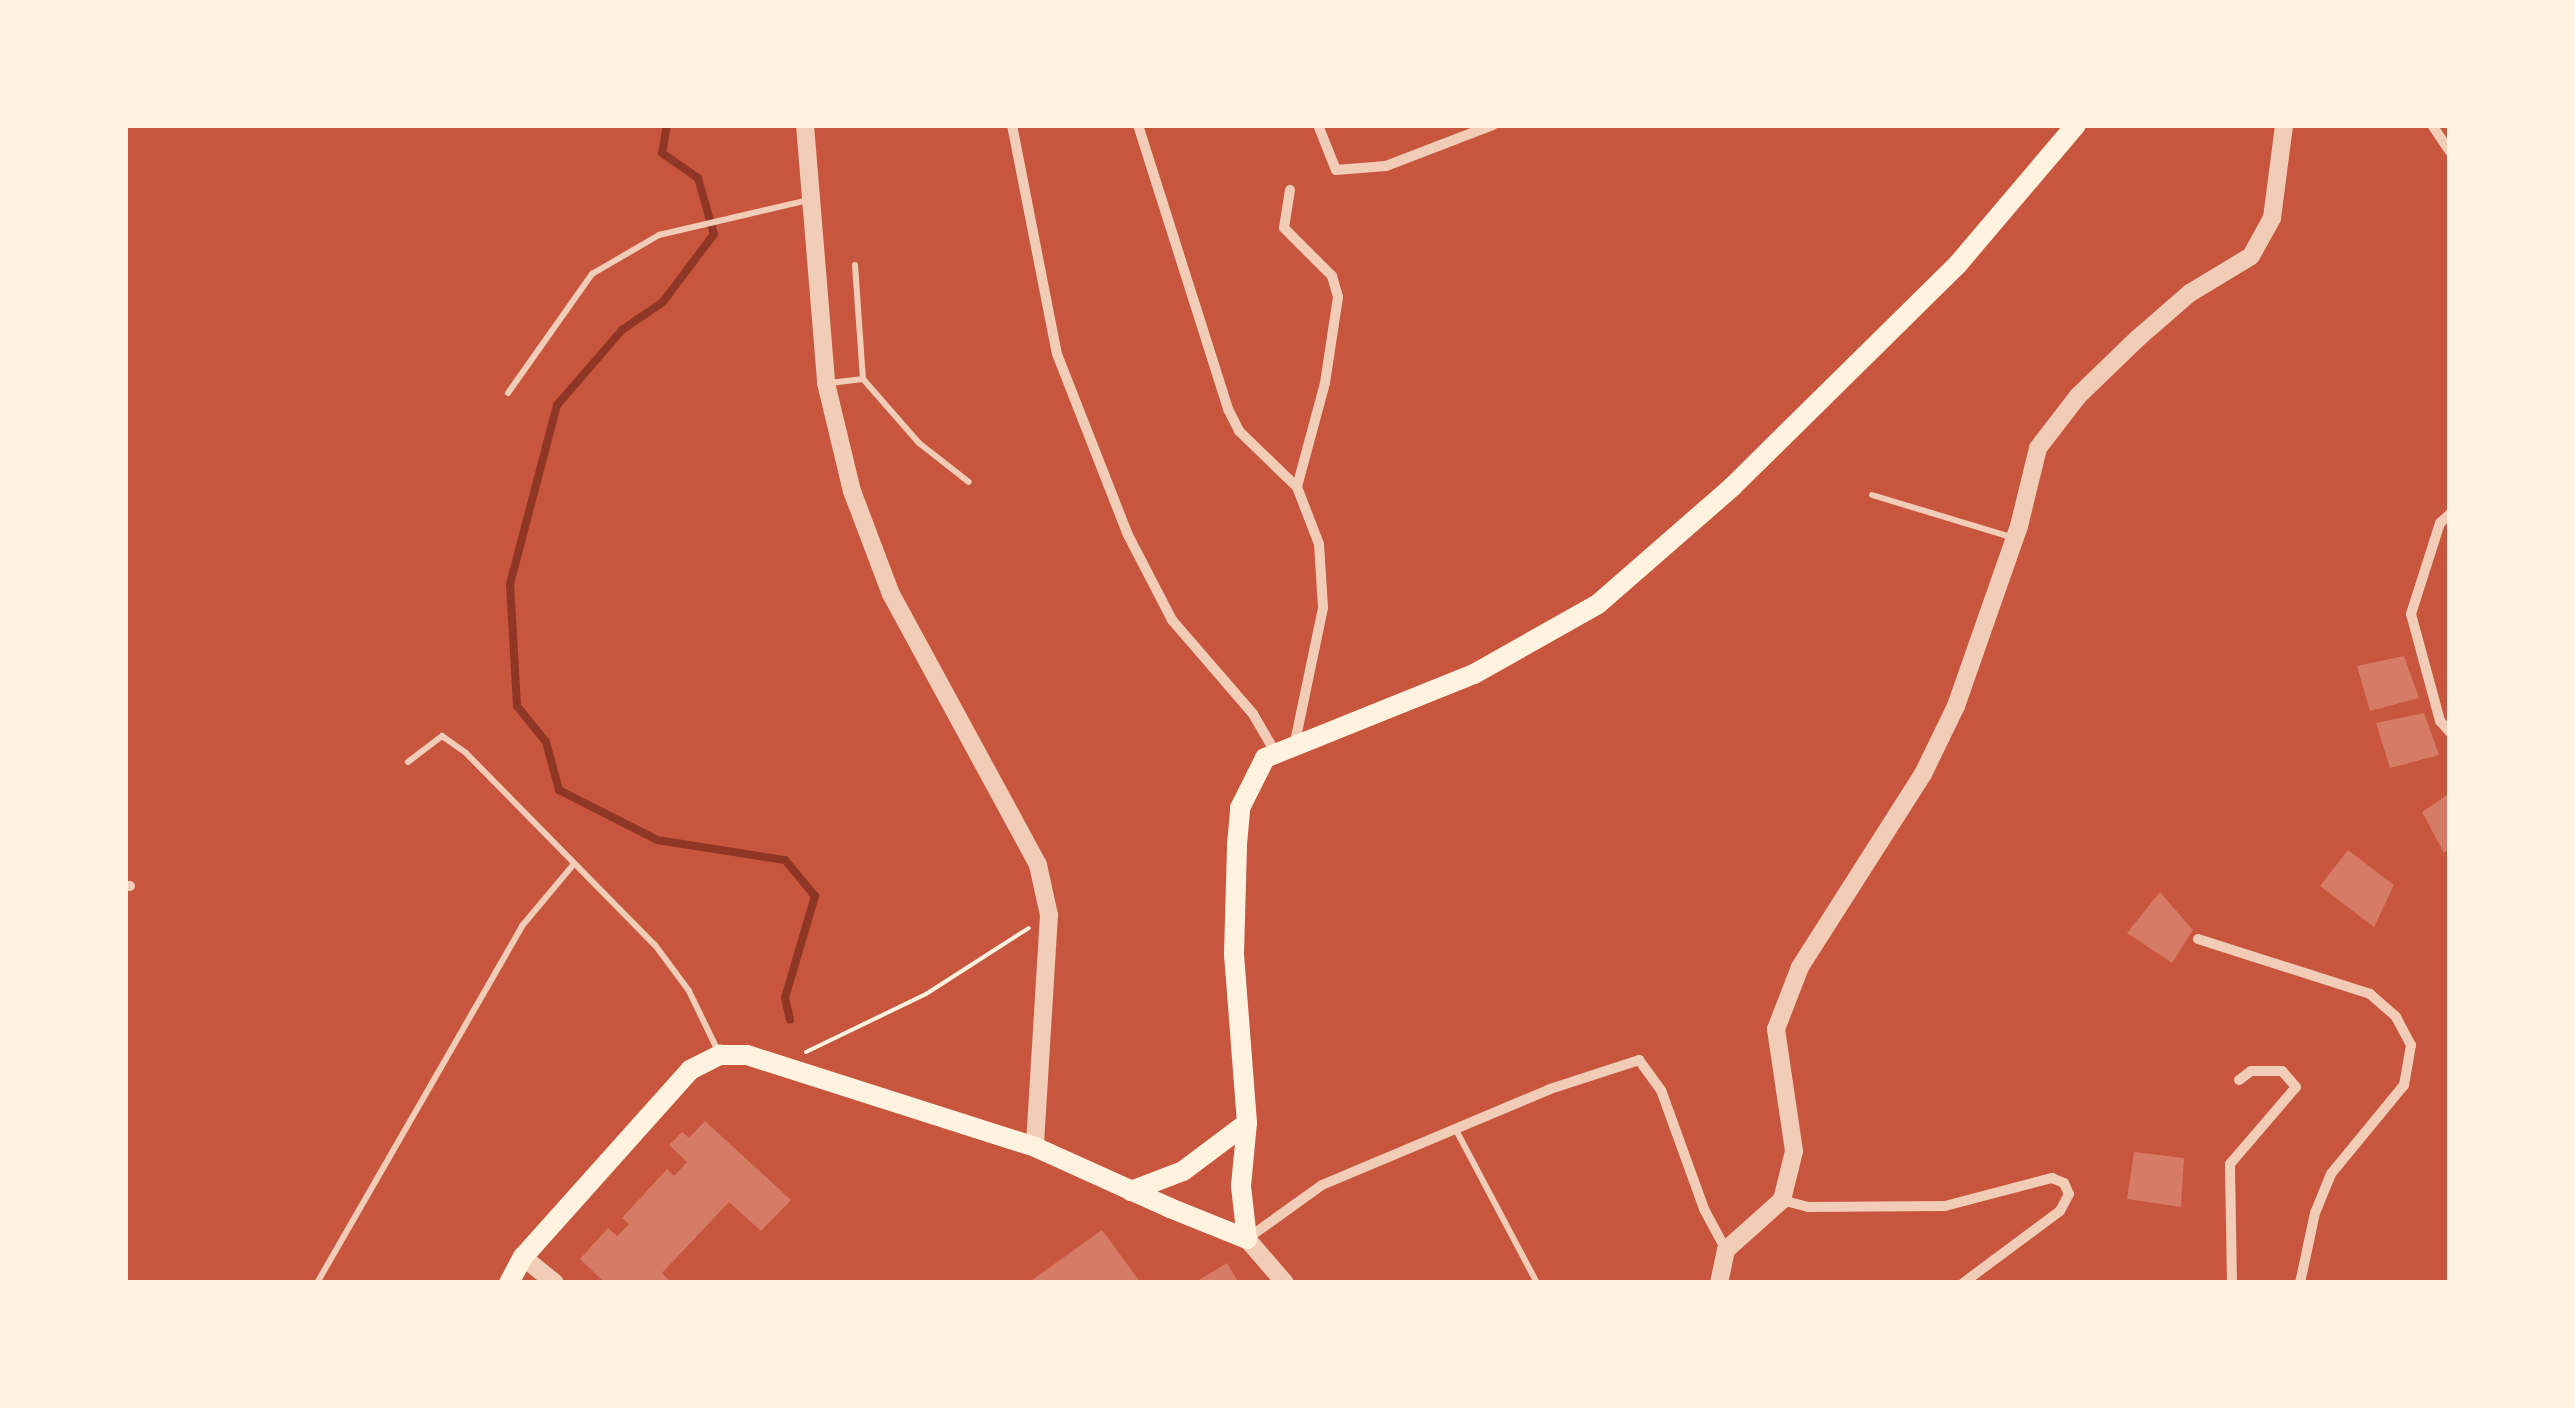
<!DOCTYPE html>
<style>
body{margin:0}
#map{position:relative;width:2575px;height:1408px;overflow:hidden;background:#c8553d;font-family:Montserrat,sans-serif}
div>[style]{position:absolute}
.stream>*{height:8px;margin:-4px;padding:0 4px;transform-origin:4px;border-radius:4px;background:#8f3625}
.building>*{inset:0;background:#d67c66}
.path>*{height:4px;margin:-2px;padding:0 2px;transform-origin:2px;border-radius:2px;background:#fff3e0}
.service>*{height:6px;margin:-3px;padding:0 3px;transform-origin:3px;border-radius:3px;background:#f1ccb7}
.minor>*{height:10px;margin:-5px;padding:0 5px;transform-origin:5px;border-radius:5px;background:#f1ccb7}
.tertiary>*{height:18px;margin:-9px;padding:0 9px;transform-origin:9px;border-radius:9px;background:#f1ccb7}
.secondary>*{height:20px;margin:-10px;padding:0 10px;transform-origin:10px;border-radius:10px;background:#fff3e0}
span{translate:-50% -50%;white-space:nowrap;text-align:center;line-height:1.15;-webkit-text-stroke:9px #fff3e0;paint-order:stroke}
.frame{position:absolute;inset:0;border:128px solid #fff3e0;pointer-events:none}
</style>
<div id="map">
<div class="stream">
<i style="left:667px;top:125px;width:28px;rotate:100deg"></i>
<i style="left:662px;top:153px;width:44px;rotate:34.8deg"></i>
<i style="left:698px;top:178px;width:58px;rotate:74.1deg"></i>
<i style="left:714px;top:234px;width:85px;rotate:126.9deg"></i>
<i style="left:663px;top:302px;width:50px;rotate:145.7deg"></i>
<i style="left:622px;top:330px;width:99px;rotate:130.9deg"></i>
<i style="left:557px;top:405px;width:185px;rotate:104.7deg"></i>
<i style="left:510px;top:584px;width:122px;rotate:86.7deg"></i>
<i style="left:517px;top:706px;width:46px;rotate:51.1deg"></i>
<i style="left:546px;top:742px;width:50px;rotate:74.8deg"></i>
<i style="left:559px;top:790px;width:110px;rotate:27deg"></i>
<i style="left:657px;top:840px;width:130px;rotate:8.9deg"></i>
<i style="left:785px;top:860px;width:47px;rotate:50.2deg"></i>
<i style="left:815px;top:896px;width:106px;rotate:106.4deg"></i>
<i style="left:785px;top:998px;width:22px;rotate:77deg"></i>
</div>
<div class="building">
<i style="clip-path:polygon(2404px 656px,2419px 698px,2370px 711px,2357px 666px)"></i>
<i style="clip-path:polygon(2424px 713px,2439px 755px,2390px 768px,2376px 723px)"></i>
<i style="clip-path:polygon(2450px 793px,2450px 848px,2444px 853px,2422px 812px)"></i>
<i style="clip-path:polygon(2348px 850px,2394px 885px,2374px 927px,2320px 886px)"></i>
<i style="clip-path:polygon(2160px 892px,2193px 930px,2172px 963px,2127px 933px)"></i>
<i style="clip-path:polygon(705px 1121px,791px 1200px,761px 1231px,729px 1202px,662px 1273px,672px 1283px,605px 1283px,580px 1259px,608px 1228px,617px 1236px,629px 1224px,622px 1218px,667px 1169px,674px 1176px,687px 1162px,669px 1145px,682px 1132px,689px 1138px)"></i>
<i style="clip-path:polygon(2134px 1152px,2184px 1158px,2181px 1207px,2127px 1199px)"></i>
<i style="clip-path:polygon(1102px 1230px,1141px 1283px,1034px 1283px,1032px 1280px)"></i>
<i style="clip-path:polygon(1227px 1263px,1239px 1283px,1194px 1283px)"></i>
</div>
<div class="path">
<i style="left:806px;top:1052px;width:133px;rotate:-25.8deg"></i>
<i style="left:926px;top:994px;width:122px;rotate:-32.7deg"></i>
</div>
<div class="service">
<i style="left:855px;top:265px;width:114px;rotate:86deg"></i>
<i style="left:863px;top:379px;width:85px;rotate:48.8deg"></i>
<i style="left:919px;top:443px;width:63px;rotate:38deg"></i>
<i style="left:830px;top:383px;width:33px;rotate:-7deg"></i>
<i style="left:508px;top:393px;width:146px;rotate:-54.8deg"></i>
<i style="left:592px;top:274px;width:78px;rotate:-30.2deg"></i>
<i style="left:659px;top:235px;width:153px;rotate:-13.2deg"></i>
<i style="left:1872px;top:495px;width:148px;rotate:16.8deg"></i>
<i style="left:408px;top:762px;width:43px;rotate:-37.4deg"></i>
<i style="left:442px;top:736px;width:29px;rotate:35deg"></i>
<i style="left:466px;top:753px;width:269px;rotate:45.5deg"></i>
<i style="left:655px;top:945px;width:57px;rotate:53.5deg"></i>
<i style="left:689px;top:991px;width:69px;rotate:64.2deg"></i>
<i style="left:1456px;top:1130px;width:173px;rotate:62.1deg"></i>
<i style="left:317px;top:1283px;width:412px;rotate:-60.1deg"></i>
<i style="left:522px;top:926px;width:80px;rotate:-50.1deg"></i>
</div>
<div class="minor">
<i style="left:1012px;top:125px;width:233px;rotate:78.9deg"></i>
<i style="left:1057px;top:354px;width:194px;rotate:68.6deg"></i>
<i style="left:1128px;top:535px;width:96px;rotate:62.6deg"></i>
<i style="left:1172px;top:620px;width:124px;rotate:49.2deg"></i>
<i style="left:1253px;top:714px;width:44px;rotate:59.9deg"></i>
<i style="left:1138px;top:125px;width:298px;rotate:72.4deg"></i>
<i style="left:1228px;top:409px;width:25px;rotate:63deg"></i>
<i style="left:1239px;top:431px;width:81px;rotate:44deg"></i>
<i style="left:1297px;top:487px;width:61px;rotate:68.9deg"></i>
<i style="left:1319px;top:544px;width:64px;rotate:86.4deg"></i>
<i style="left:1323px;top:608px;width:137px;rotate:101.8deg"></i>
<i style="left:1318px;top:125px;width:48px;rotate:68.2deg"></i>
<i style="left:1336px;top:170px;width:50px;rotate:-4.6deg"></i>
<i style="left:1386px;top:166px;width:115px;rotate:-21deg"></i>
<i style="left:2432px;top:125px;width:32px;rotate:56deg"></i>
<i style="left:1290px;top:190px;width:38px;rotate:99deg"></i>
<i style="left:1284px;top:228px;width:68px;rotate:45deg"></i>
<i style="left:1332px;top:276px;width:22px;rotate:74deg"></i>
<i style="left:1338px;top:297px;width:87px;rotate:98.6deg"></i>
<i style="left:1325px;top:383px;width:108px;rotate:105.1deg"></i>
<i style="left:2450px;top:514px;width:13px;rotate:138deg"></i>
<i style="left:2440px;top:523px;width:96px;rotate:107.7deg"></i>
<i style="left:2411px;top:614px;width:111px;rotate:74.8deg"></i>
<i style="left:2440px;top:721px;width:15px;rotate:48deg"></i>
<i style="left:125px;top:886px;width:5px"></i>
<i style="left:2198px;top:939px;width:181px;rotate:17.7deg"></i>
<i style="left:2370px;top:994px;width:35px;rotate:41deg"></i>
<i style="left:2396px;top:1017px;width:32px;rotate:62deg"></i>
<i style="left:2411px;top:1045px;width:41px;rotate:99.9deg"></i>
<i style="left:2404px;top:1085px;width:115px;rotate:129.4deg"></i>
<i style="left:2331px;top:1174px;width:42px;rotate:112.3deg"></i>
<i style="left:2315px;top:1213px;width:72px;rotate:102.1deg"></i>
<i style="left:1782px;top:1200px;width:27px;rotate:15deg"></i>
<i style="left:1808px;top:1207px;width:137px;rotate:-0.4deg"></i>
<i style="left:1945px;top:1206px;width:111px;rotate:-14.7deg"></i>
<i style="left:2052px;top:1178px;width:13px;rotate:23deg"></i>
<i style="left:2064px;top:1183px;width:12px;rotate:66deg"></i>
<i style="left:2069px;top:1194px;width:19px;rotate:118deg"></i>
<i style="left:2060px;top:1211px;width:121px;rotate:143.4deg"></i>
<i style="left:1248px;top:1238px;width:91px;rotate:-35.6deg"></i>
<i style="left:1322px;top:1185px;width:247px;rotate:-22.8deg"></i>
<i style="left:1550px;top:1089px;width:94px;rotate:-18deg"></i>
<i style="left:1639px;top:1060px;width:37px;rotate:54deg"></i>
<i style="left:1661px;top:1090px;width:127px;rotate:70.1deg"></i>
<i style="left:1704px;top:1209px;width:47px;rotate:61.8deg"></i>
<i style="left:2232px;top:1283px;width:119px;rotate:-91deg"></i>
<i style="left:2230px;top:1164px;width:101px;rotate:-49.4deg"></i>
<i style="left:2296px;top:1087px;width:21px;rotate:-131deg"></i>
<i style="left:2282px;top:1071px;width:31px;rotate:180deg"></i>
<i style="left:2251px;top:1071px;width:15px;rotate:143deg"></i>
</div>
<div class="tertiary">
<i style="left:805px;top:125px;width:259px;rotate:85.3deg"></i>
<i style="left:826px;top:383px;width:111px;rotate:76.5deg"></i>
<i style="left:852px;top:491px;width:110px;rotate:69.3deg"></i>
<i style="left:891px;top:594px;width:308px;rotate:61.5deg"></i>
<i style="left:1038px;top:865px;width:51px;rotate:77.6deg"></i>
<i style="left:1049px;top:915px;width:232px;rotate:93.5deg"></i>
<i style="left:1247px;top:1239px;width:58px;rotate:49.2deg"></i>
<i style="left:523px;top:1257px;width:41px;rotate:39.1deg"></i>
<i style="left:1719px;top:1283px;width:34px;rotate:-78deg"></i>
<i style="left:1726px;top:1250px;width:75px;rotate:-41.8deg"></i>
<i style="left:1782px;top:1200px;width:50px;rotate:-76.2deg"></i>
<i style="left:1794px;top:1151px;width:123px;rotate:-98.4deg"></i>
<i style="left:1776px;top:1029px;width:66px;rotate:-68.8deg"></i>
<i style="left:1800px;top:967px;width:229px;rotate:-57.5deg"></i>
<i style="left:1923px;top:774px;width:76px;rotate:-64.1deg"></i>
<i style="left:1956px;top:706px;width:191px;rotate:-70.7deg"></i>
<i style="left:2019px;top:526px;width:80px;rotate:-76.3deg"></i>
<i style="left:2038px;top:448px;width:66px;rotate:-52.4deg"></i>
<i style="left:2078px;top:396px;width:82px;rotate:-44deg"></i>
<i style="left:2137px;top:339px;width:70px;rotate:-41deg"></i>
<i style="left:2190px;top:293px;width:71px;rotate:-31.2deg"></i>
<i style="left:2251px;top:256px;width:43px;rotate:-61.1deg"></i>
<i style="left:2272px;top:218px;width:94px;rotate:-82.6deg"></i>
</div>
<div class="secondary">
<i style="left:1247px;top:1123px;width:169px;rotate:-94.4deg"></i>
<i style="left:1234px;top:954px;width:109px;rotate:-88.4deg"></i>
<i style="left:1237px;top:845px;width:37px;rotate:-85deg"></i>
<i style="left:1240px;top:808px;width:56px;rotate:-63.4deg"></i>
<i style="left:1265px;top:758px;width:225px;rotate:-21.9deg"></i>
<i style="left:1474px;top:674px;width:142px;rotate:-29.4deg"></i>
<i style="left:1598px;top:604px;width:178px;rotate:-41.1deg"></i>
<i style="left:1732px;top:487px;width:317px;rotate:-44.6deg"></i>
<i style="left:1958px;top:264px;width:182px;rotate:-49.7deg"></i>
<i style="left:509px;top:1283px;width:30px;rotate:-62deg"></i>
<i style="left:523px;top:1257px;width:251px;rotate:-48.2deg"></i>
<i style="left:690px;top:1070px;width:34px;rotate:-27deg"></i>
<i style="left:720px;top:1055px;width:27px"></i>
<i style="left:747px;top:1055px;width:302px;rotate:17.7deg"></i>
<i style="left:1035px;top:1147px;width:148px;rotate:24.3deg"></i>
<i style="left:1170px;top:1208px;width:83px;rotate:21.9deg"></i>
<i style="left:1247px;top:1239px;width:53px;rotate:-96.5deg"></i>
<i style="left:1241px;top:1186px;width:63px;rotate:-84.6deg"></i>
<i style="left:1247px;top:1123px;width:80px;rotate:143.1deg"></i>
<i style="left:1183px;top:1171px;width:56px;rotate:159deg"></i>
</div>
<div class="frame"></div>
</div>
